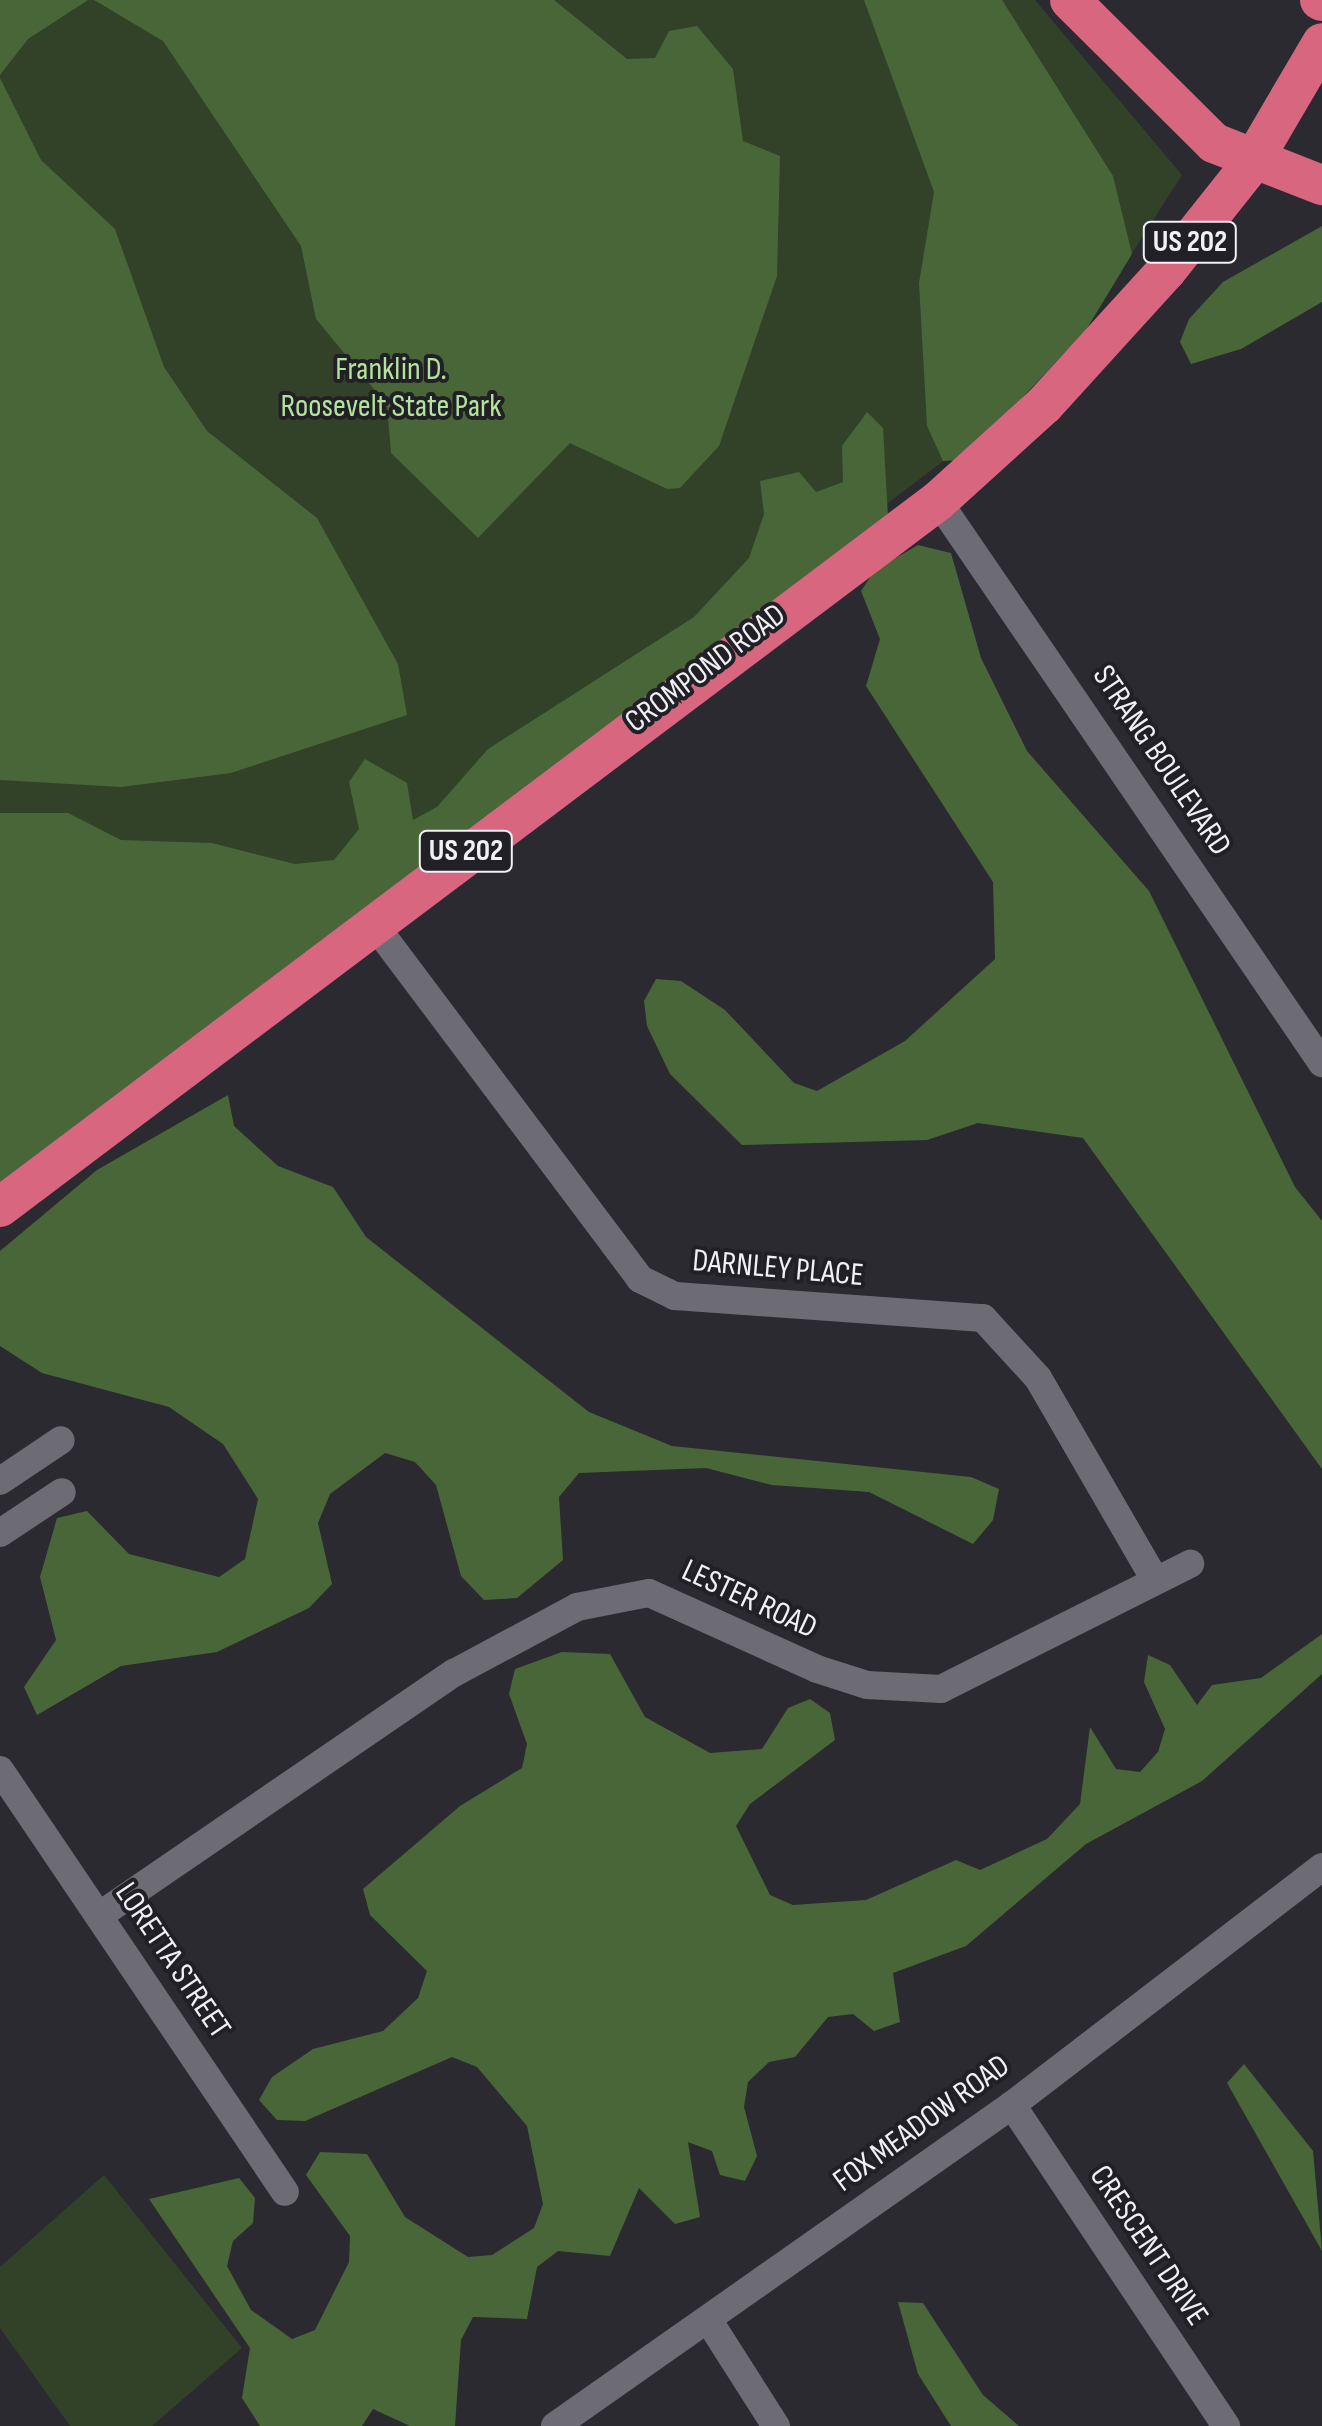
<!DOCTYPE html>
<style>
body{margin:0}
#map{position:relative;width:1322px;height:2426px;overflow:hidden;background:#2b2a31;font-family:"Sofia Sans Condensed",sans-serif}
div>[style]{position:absolute}
.green>*{inset:0;background:#314228}
.forest>*{inset:0;background:#486638}
.minor>*{height:28px;margin:-14px;padding:0 14px;transform-origin:14px;border-radius:14px;background:#6d6b73}
.highway>*{height:40px;margin:-20px;padding:0 20px;transform-origin:20px;border-radius:20px;background:#d7667e}
span{translate:-50% -50%;white-space:nowrap;text-align:center;line-height:1.15;-webkit-text-stroke:8px #222027;paint-order:stroke}
.shield-label span{padding:2px 8px;background:#222027;border:2px solid;border-radius:8px;-webkit-text-stroke-width:0}
.shield-label{font-size:30px;color:#f1f0f4;font-weight:700}
.park-label{font-size:32px;color:#b4e49c}
.street-label{font-size:32px;color:#f1f0f4}
</style>
<div id="map">
<div class="green">
<i style="clip-path:polygon(0 0,1035px 0,1182px 175px,1115px 280px,966px 444px,0 1174px)"></i>
<i style="clip-path:polygon(104px 2175px,242px 2348px,152px 2426px,70px 2426px,0 2328px,0 2267px)"></i>
</div>
<div class="forest">
<i style="clip-path:polygon(0 0,88px 0,28px 39px,0 75px)"></i>
<i style="clip-path:polygon(94px 0,554px 0,627px 59px,655px 58px,669px 31px,697px 26px,733px 69px,743px 141px,780px 156px,777px 276px,719px 446px,680px 488px,667px 489px,570px 443px,478px 538px,391px 453px,387px 405px,316px 319px,301px 246px,163px 41px)"></i>
<i style="clip-path:polygon(864px 0,1002px 0,1113px 176px,1132px 254px,1086px 330px,964px 460px,943px 461px,927px 426px,919px 283px,934px 192px)"></i>
<i style="clip-path:polygon(0 78px,41px 160px,115px 229px,164px 367px,207px 431px,317px 518px,398px 664px,407px 715px,231px 773px,121px 787px,0 780px)"></i>
<i style="clip-path:polygon(1322px 226px,1322px 302px,1241px 349px,1191px 364px,1180px 342px,1189px 319px,1223px 282px)"></i>
<i style="clip-path:polygon(867px 412px,883px 428px,888px 516px,0 1188px,0 813px,68px 813px,121px 840px,212px 843px,295px 864px,334px 860px,359px 829px,349px 782px,365px 759px,407px 783px,413px 820px,437px 807px,488px 749px,694px 617px,749px 558px,764px 514px,760px 481px,799px 472px,816px 492px,843px 482px,842px 446px)"></i>
<i style="clip-path:polygon(918px 545px,951px 553px,981px 658px,1027px 751px,1149px 891px,1295px 1187px,1322px 1221px,1322px 1469px,1083px 1138px,978px 1123px,927px 1140px,742px 1145px,670px 1074px,647px 1026px,644px 1001px,656px 979px,681px 981px,725px 1010px,794px 1083px,817px 1091px,905px 1041px,995px 959px,993px 882px,866px 686px,880px 639px,861px 591px,875px 570px)"></i>
<i style="clip-path:polygon(228px 1095px,234px 1126px,278px 1166px,333px 1187px,366px 1237px,589px 1412px,672px 1446px,971px 1477px,999px 1489px,993px 1520px,973px 1544px,869px 1492px,772px 1485px,706px 1468px,579px 1473px,559px 1497px,563px 1560px,517px 1598px,484px 1600px,461px 1576px,436px 1485px,415px 1462px,385px 1453px,330px 1494px,318px 1523px,332px 1584px,309px 1608px,217px 1652px,121px 1666px,37px 1715px,24px 1687px,56px 1640px,40px 1577px,57px 1518px,87px 1511px,129px 1554px,219px 1577px,245px 1559px,258px 1499px,223px 1444px,169px 1407px,42px 1373px,0 1346px,0 1251px,97px 1170px)"></i>
<i style="clip-path:polygon(1322px 1634px,1322px 1674px,1202px 1781px,1086px 1844px,966px 1946px,893px 1973px,900px 2022px,874px 2031px,853px 2014px,828px 2017px,795px 2057px,769px 2062px,748px 2082px,744px 2107px,757px 2156px,745px 2181px,720px 2175px,712px 2151px,688px 2142px,700px 2217px,675px 2224px,639px 2188px,610px 2256px,558px 2251px,537px 2267px,527px 2319px,473px 2317px,461px 2340px,455px 2426px,410px 2426px,373px 2409px,362px 2426px,260px 2426px,242px 2398px,250px 2348px,149px 2199px,239px 2178px,255px 2198px,253px 2223px,233px 2241px,227px 2266px,251px 2310px,292px 2339px,315px 2330px,349px 2262px,350px 2236px,306px 2175px,320px 2152px,367px 2154px,405px 2217px,468px 2257px,492px 2255px,534px 2228px,543px 2204px,527px 2126px,477px 2067px,452px 2057px,305px 2121px,277px 2120px,259px 2100px,272px 2077px,313px 2049px,383px 2031px,418px 1998px,427px 1971px,370px 1915px,363px 1889px,460px 1806px,522px 1768px,527px 1744px,509px 1694px,515px 1669px,562px 1652px,610px 1654px,645px 1717px,710px 1753px,762px 1749px,788px 1708px,810px 1699px,830px 1713px,835px 1740px,750px 1804px,736px 1826px,770px 1895px,793px 1905px,866px 1900px,956px 1860px,980px 1870px,1047px 1839px,1080px 1804px,1090px 1727px,1116px 1769px,1140px 1772px,1158px 1752px,1165px 1729px,1144px 1682px,1148px 1655px,1170px 1665px,1197px 1705px,1212px 1685px,1261px 1678px)"></i>
<i style="clip-path:polygon(1244px 2064px,1313px 2151px,1322px 2251px,1227px 2083px)"></i>
<i style="clip-path:polygon(898px 2302px,923px 2303px,983px 2395px,1019px 2426px,951px 2426px,918px 2374px)"></i>
</div>
<div class="minor">
<i style="left:938px;top:501px;width:681px;rotate:55.66deg"></i>
<i style="left:373px;top:923px;width:445px;rotate:53.1deg"></i>
<i style="left:640px;top:1279px;width:39px;rotate:26deg"></i>
<i style="left:675px;top:1296px;width:309px;rotate:4.1deg"></i>
<i style="left:983px;top:1318px;width:81px;rotate:47.5deg"></i>
<i style="left:1038px;top:1378px;width:233px;rotate:59.9deg"></i>
<i style="left:0;top:1481px;width:73px;rotate:-33.9deg"></i>
<i style="left:0;top:1533px;width:74px;rotate:-33.5deg"></i>
<i style="left:0;top:1770px;width:509px;rotate:55.97deg"></i>
<i style="left:100px;top:1915px;width:429px;rotate:-34.4deg"></i>
<i style="left:454px;top:1673px;width:140px;rotate:-28.2deg"></i>
<i style="left:577px;top:1607px;width:73px;rotate:-11deg"></i>
<i style="left:649px;top:1593px;width:184px;rotate:24.3deg"></i>
<i style="left:817px;top:1669px;width:52px;rotate:17.7deg"></i>
<i style="left:867px;top:1685px;width:74px;rotate:3.1deg"></i>
<i style="left:941px;top:1689px;width:279px;rotate:-26.7deg"></i>
<i style="left:1012px;top:2105px;width:386px;rotate:56.3deg"></i>
<i style="left:709px;top:2321px;width:125px;rotate:57.5deg"></i>
<i style="left:555px;top:2426px;width:558px;rotate:-35.08deg"></i>
<i style="left:1012px;top:2105px;width:391px;rotate:-37.5deg"></i>
</div>
<div class="highway">
<i style="left:1070px;top:0;width:203px;rotate:44.8deg"></i>
<i style="left:1214px;top:143px;width:116px;rotate:21.3deg"></i>
<i style="left:1320px;top:0;width:2px;rotate:27deg"></i>
<i style="left:0;top:1207px;width:1174px;rotate:-36.97deg"></i>
<i style="left:938px;top:501px;width:143px;rotate:-42.2deg"></i>
<i style="left:1044px;top:405px;width:181px;rotate:-47.7deg"></i>
<i style="left:1166px;top:271px;width:137px;rotate:-51.5deg"></i>
<i style="left:1251px;top:164px;width:140px;rotate:-59.6deg"></i>
</div>
<div class="shield-label">
<span style="left:1190px;top:242px">US 202</span>
<span style="left:466px;top:851px">US 202</span>
</div>
<div class="park-label">
<span style="left:391px;top:389px">Franklin D.<br>Roosevelt State Park</span>
</div>
<div class="street-label">
<span style="left:706px;top:669px;rotate:-37deg">CROMPOND ROAD</span>
<span style="left:1161px;top:761px;rotate:56deg">STRANG BOULEVARD</span>
<span style="left:778px;top:1269px;rotate:5deg">DARNLEY PLACE</span>
<span style="left:749px;top:1600px;rotate:25deg">LESTER ROAD</span>
<span style="left:172px;top:1961px;rotate:56deg">LORETTA STREET</span>
<span style="left:922px;top:2124px;rotate:-36deg">FOX MEADOW ROAD</span>
<span style="left:1148px;top:2246px;rotate:56deg">CRESCENT DRIVE</span>
</div>
</div>
